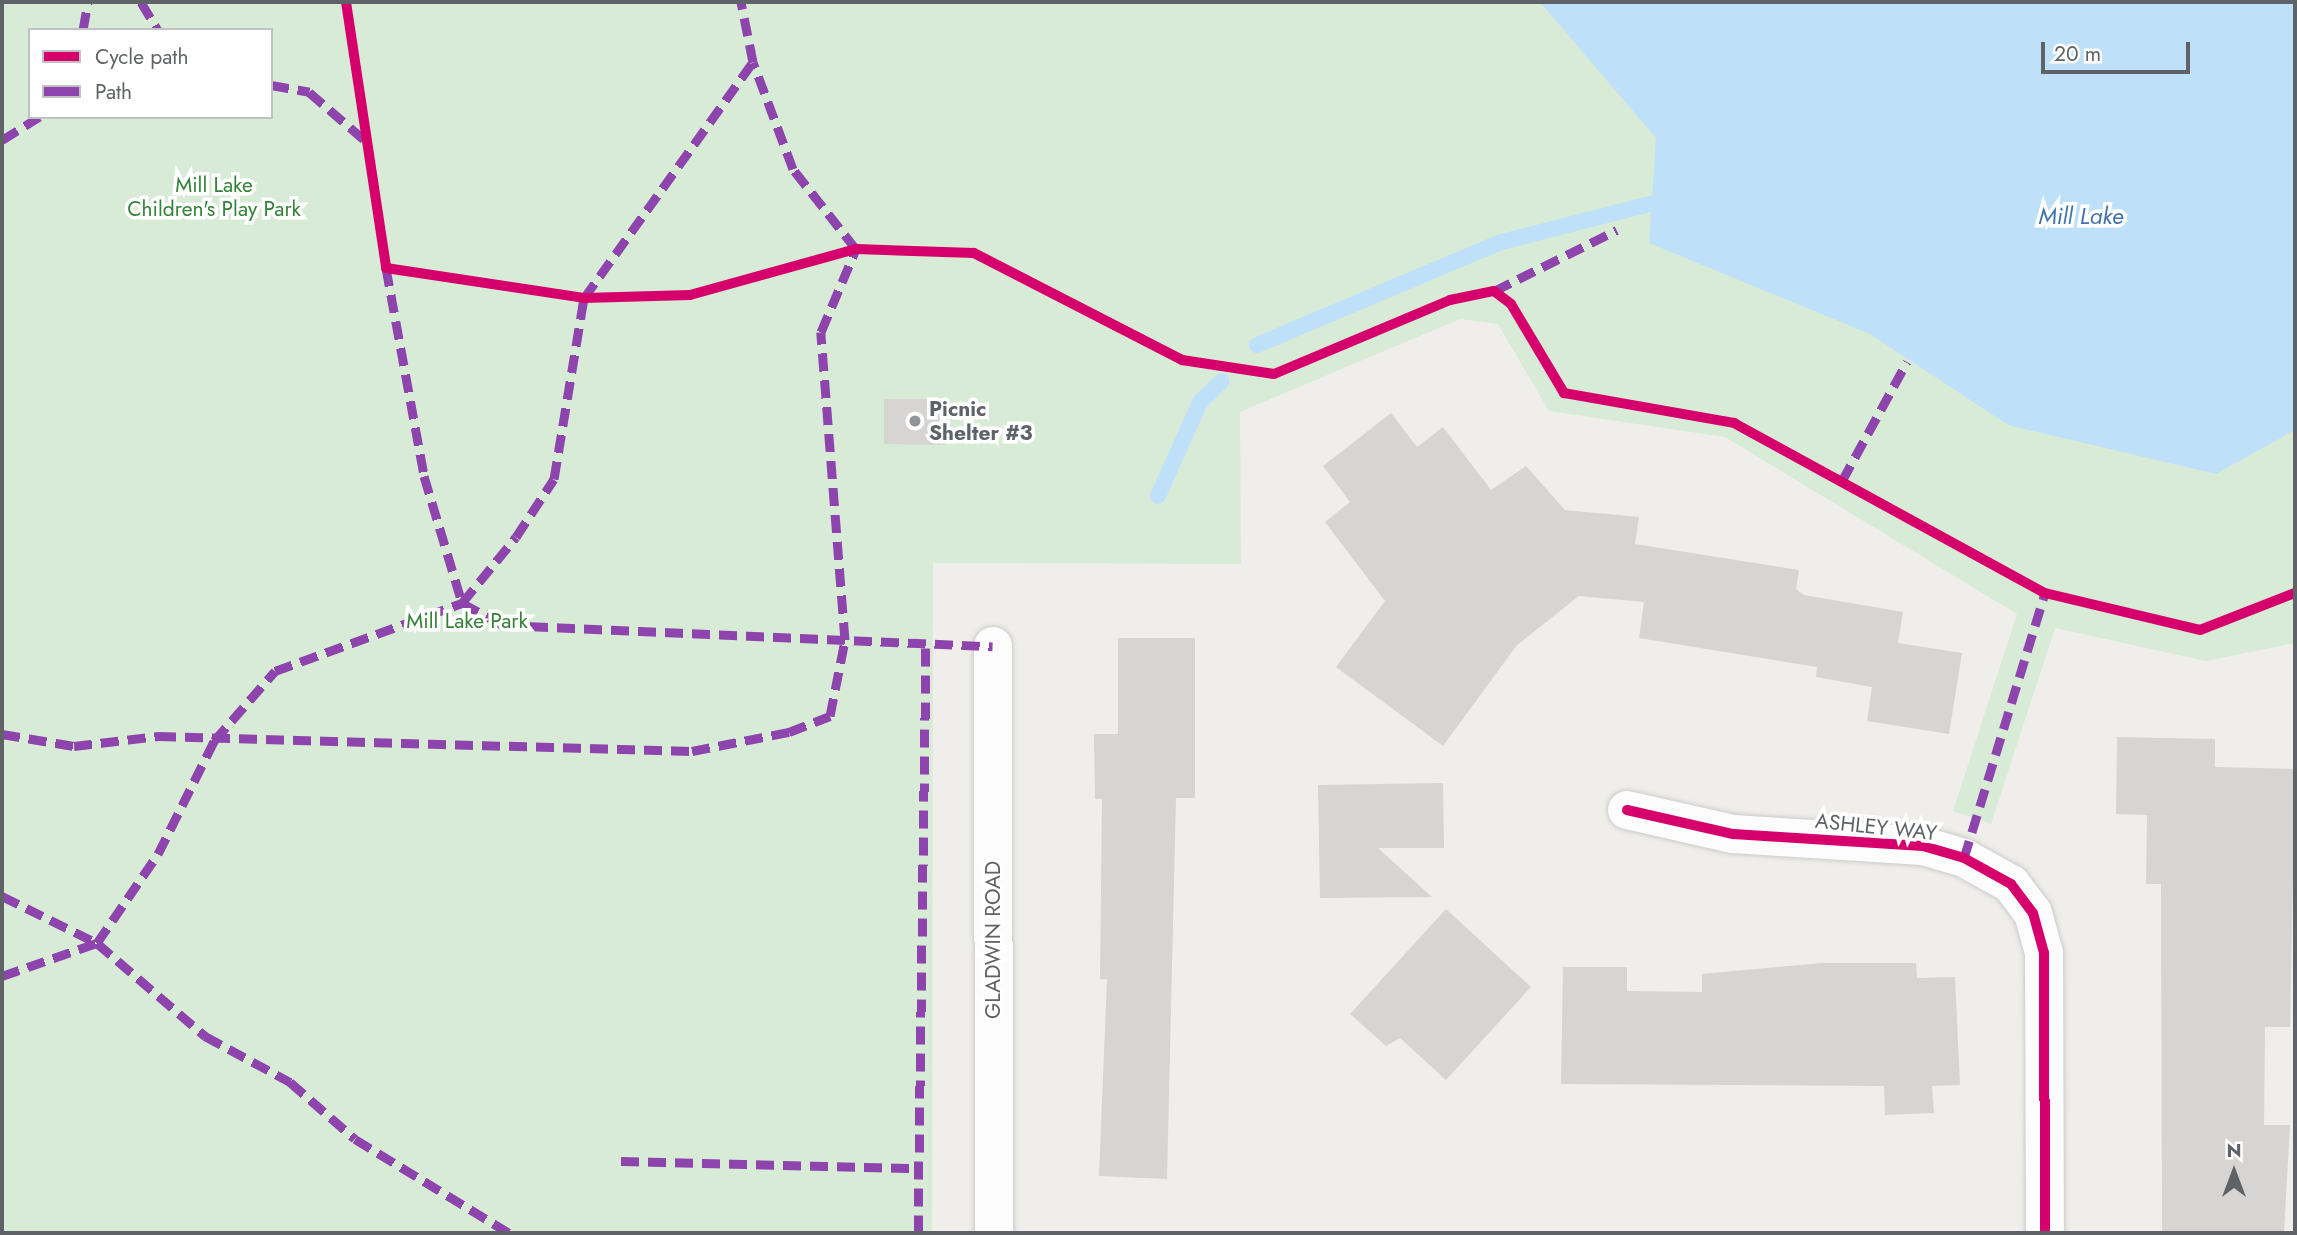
<!DOCTYPE html>
<style>
body{margin:0}
#map{position:relative;width:2297px;height:1235px;overflow:hidden;background:#efeeea;font-family:Jost,sans-serif}
div>[style]{position:absolute}
.green>*{inset:0;background:#d8ebd6}
.water>*{inset:0;background:#bfe0f9}
.stream>*{height:16px;margin:-8px;padding:0 8px;transform-origin:8px;border-radius:8px;background:#bfe0f9}
.building>*{inset:0;background:#d6d5d3}
.roads{filter:drop-shadow(0 0 2px #cbcccc) drop-shadow(0 0 2px #cbcccc)}
.street>*{height:38px;margin:-19px;padding:0 19px;transform-origin:19px;border-radius:19px;background:#fdfcfc}
.quiet>*{height:9px;margin-top:-4.5px;transform-origin:0;background:repeating-linear-gradient(90deg,#8e44ad 0 18px,transparent 0 27px)}
.cycleway>*{height:10px;margin:-5px;padding:0 5px;transform-origin:5px;border-radius:5px;background:#d6006c}
.dots>*{width:19px;height:19px;translate:-50% -50%;box-sizing:border-box;border:4px solid #fff;border-radius:50%}
span{translate:-50% -50%;white-space:nowrap;text-align:center;line-height:1.15;-webkit-text-stroke:7px #fff;paint-order:stroke}
.park-label{font-size:21px;color:#348238}
.poi-label{font-size:21px;color:#5f6368;font-weight:700}
.left{translate:0 -50%;text-align:left}
.street-label{font-size:21px;color:#5f6368}
.water-label{font-size:23px;color:#4174aa;font-style:italic}
.frame{position:absolute;inset:0;border:4px solid #5f6368;pointer-events:none}
.legend{position:absolute;left:28px;top:28px;width:245px;height:91px;box-sizing:border-box;background:#fff;border:2px solid #bfc1c3;margin:0;padding:9px 12px;list-style:none;font-size:21px;color:#5f6368}
.legend li{display:flex;align-items:center;gap:14px;height:35px}
.legend b{width:35px;border:2px solid #bfc1c3}
.north{position:absolute;left:2199px;top:1137px;width:70px;height:70px;-webkit-text-stroke:5px #fff;paint-order:stroke;rotate:0deg;font-size:19px;font-weight:700;line-height:28px;text-align:center;color:#5f6368}
.north::after{content:'';display:block;margin:auto;width:24px;height:32px;background:#5f6368;clip-path:polygon(50% 0,100% 100%,50% 72%,0 100%)}
.scale{position:absolute;left:2041px;top:42px;width:149px;height:32px;box-sizing:border-box;border:4px solid #5f6368;border-top:0;padding-left:9px;font-size:21px;line-height:24px;white-space:nowrap;color:#5f6368;-webkit-text-stroke:5px #fff;paint-order:stroke}
</style>
<div id="map">
<div class="green">
<i style="clip-path:polygon(evenodd,2px 2px,2295px 2px,2295px 643px,2206px 661px,2055px 628px,1991px 824px,1953px 811px,2017px 614px,1725px 437px,1549px 411px,1498px 324px,1460px 319px,1240px 412px,1241px 564px,933px 563px,932px 1233px,2px 1233px,2px 2px,30px 30px,271px 30px,271px 117px,30px 117px,30px 30px)"></i>
</div>
<div class="water">
<i style="clip-path:polygon(1540px 2px,2295px 2px,2295px 430px,2216px 474px,2008px 425px,1870px 334px,1649px 243px,1656px 138px)"></i>
</div>
<div class="stream">
<i style="left:1257px;top:345px;width:262px;rotate:-22.9deg"></i>
<i style="left:1498px;top:243px;width:181px;rotate:-14.4deg"></i>
<i style="left:1158px;top:496px;width:103px;rotate:-65.9deg"></i>
<i style="left:1200px;top:402px;width:30px;rotate:-44deg"></i>
</div>
<div class="building">
<i style="clip-path:polygon(884px 399px,945px 399px,945px 445px,884px 444px)"></i>
<i style="clip-path:polygon(1391px 413px,1417px 447px,1443px 427px,1491px 490px,1526px 466px,1565px 510px,1639px 517px,1635px 544px,1799px 570px,1796px 589px,1804px 595px,1903px 612px,1898px 643px,1962px 653px,1949px 734px,1867px 721px,1872px 687px,1816px 677px,1817px 667px,1639px 638px,1644px 602px,1579px 596px,1517px 645px,1443px 746px,1336px 667px,1385px 601px,1325px 522px,1350px 502px,1323px 466px)"></i>
<i style="clip-path:polygon(1118px 638px,1195px 638px,1195px 798px,1176px 798px,1167px 1179px,1099px 1176px,1107px 979px,1100px 979px,1102px 799px,1095px 799px,1094px 734px,1118px 734px)"></i>
<i style="clip-path:polygon(2117px 737px,2215px 739px,2215px 767px,2295px 769px,2290px 1027px,2265px 1027px,2264px 1125px,2290px 1125px,2284px 1233px,2162px 1233px,2161px 884px,2146px 884px,2147px 815px,2116px 814px)"></i>
<i style="clip-path:polygon(1443px 783px,1444px 848px,1378px 848px,1432px 897px,1320px 898px,1318px 785px)"></i>
<i style="clip-path:polygon(1446px 909px,1531px 987px,1446px 1080px,1400px 1038px,1386px 1046px,1350px 1014px)"></i>
<i style="clip-path:polygon(1822px 963px,1916px 963px,1917px 978px,1955px 977px,1960px 1085px,1932px 1086px,1934px 1113px,1885px 1115px,1884px 1086px,1561px 1084px,1563px 967px,1627px 967px,1627px 991px,1702px 992px,1702px 974px)"></i>
</div>
<div class="roads">
<div class="street">
<i style="left:993px;top:646px;width:587px;rotate:89.9deg"></i>
<i style="left:1627px;top:810px;width:109px;rotate:12.8deg"></i>
<i style="left:1733px;top:834px;width:190px;rotate:3.6deg"></i>
<i style="left:1923px;top:846px;width:43px;rotate:16.3deg"></i>
<i style="left:1964px;top:858px;width:54px;rotate:29deg"></i>
<i style="left:2011px;top:884px;width:36px;rotate:53deg"></i>
<i style="left:2033px;top:913px;width:41px;rotate:74.6deg"></i>
<i style="left:2044px;top:953px;width:280px;rotate:89.8deg"></i>
</div>
</div>
<div class="quiet">
<i style="left:141px;top:2px;width:33px;rotate:59deg"></i>
<i style="left:83px;top:30px;width:28px;rotate:-80deg"></i>
<i style="left:271px;top:85px;width:39px;rotate:10deg"></i>
<i style="left:309px;top:92px;width:77px;rotate:40.8deg"></i>
<i style="left:2px;top:140px;width:44px;rotate:-31.9deg"></i>
<i style="left:386px;top:268px;width:211px;rotate:79.6deg"></i>
<i style="left:424px;top:476px;width:133px;rotate:73.3deg"></i>
<i style="left:462px;top:603px;width:47px;rotate:28.2deg"></i>
<i style="left:503px;top:625px;width:490px;rotate:2.5deg"></i>
<i style="left:1494px;top:291px;width:137px;rotate:-26.4deg"></i>
<i style="left:1842px;top:481px;width:136px;rotate:-61.4deg"></i>
<i style="left:2px;top:734px;width:73px;rotate:9.5deg"></i>
<i style="left:74px;top:746px;width:85px;rotate:-6.8deg"></i>
<i style="left:158px;top:736px;width:534px;rotate:1.61deg"></i>
<i style="left:692px;top:751px;width:99px;rotate:-11.1deg"></i>
<i style="left:789px;top:732px;width:44px;rotate:-21.3deg"></i>
<i style="left:830px;top:716px;width:77px;rotate:-78.8deg"></i>
<i style="left:845px;top:640px;width:309px;rotate:-94.5deg"></i>
<i style="left:821px;top:332px;width:90px;rotate:-67.1deg"></i>
<i style="left:856px;top:249px;width:102px;rotate:-128.2deg"></i>
<i style="left:793px;top:169px;width:114px;rotate:-110.5deg"></i>
<i style="left:1964px;top:858px;width:277px;rotate:-73deg"></i>
<i style="left:2px;top:896px;width:106px;rotate:26.3deg"></i>
<i style="left:97px;top:943px;width:143px;rotate:40.7deg"></i>
<i style="left:205px;top:1036px;width:97px;rotate:28.4deg"></i>
<i style="left:290px;top:1082px;width:86px;rotate:41.2deg"></i>
<i style="left:355px;top:1139px;width:180px;rotate:31.4deg"></i>
<i style="left:2px;top:976px;width:101px;rotate:-19.2deg"></i>
<i style="left:97px;top:943px;width:108px;rotate:-55.6deg"></i>
<i style="left:158px;top:854px;width:126px;rotate:-63.6deg"></i>
<i style="left:214px;top:741px;width:93px;rotate:-48.9deg"></i>
<i style="left:275px;top:671px;width:199px;rotate:-20deg"></i>
<i style="left:462px;top:603px;width:85px;rotate:-50.7deg"></i>
<i style="left:516px;top:537px;width:69px;rotate:-56.8deg"></i>
<i style="left:554px;top:479px;width:183px;rotate:-80.6deg"></i>
<i style="left:584px;top:298px;width:290px;rotate:-54.4deg"></i>
<i style="left:753px;top:62px;width:61px;rotate:-101.3deg"></i>
<i style="left:621px;top:1161px;width:297px;rotate:1.4deg"></i>
<i style="left:918px;top:1233px;width:590px;rotate:-89.22deg"></i>
</div>
<div class="cycleway">
<i style="left:346px;top:2px;width:269px;rotate:81.4deg"></i>
<i style="left:386px;top:268px;width:200px;rotate:8.6deg"></i>
<i style="left:584px;top:298px;width:106px;rotate:-1.6deg"></i>
<i style="left:690px;top:295px;width:172px;rotate:-15.5deg"></i>
<i style="left:856px;top:249px;width:118px;rotate:1.9deg"></i>
<i style="left:974px;top:253px;width:234px;rotate:27.2deg"></i>
<i style="left:1182px;top:360px;width:93px;rotate:8.7deg"></i>
<i style="left:1274px;top:374px;width:191px;rotate:-22.8deg"></i>
<i style="left:1450px;top:300px;width:45px;rotate:-11.6deg"></i>
<i style="left:1494px;top:291px;width:21px;rotate:37deg"></i>
<i style="left:1511px;top:304px;width:104px;rotate:59.2deg"></i>
<i style="left:1564px;top:393px;width:173px;rotate:10deg"></i>
<i style="left:1734px;top:423px;width:354px;rotate:28.7deg"></i>
<i style="left:2045px;top:593px;width:159px;rotate:13.4deg"></i>
<i style="left:2200px;top:630px;width:102px;rotate:-21.3deg"></i>
<i style="left:1627px;top:810px;width:109px;rotate:12.8deg"></i>
<i style="left:1733px;top:834px;width:190px;rotate:3.6deg"></i>
<i style="left:1923px;top:846px;width:43px;rotate:16.3deg"></i>
<i style="left:1964px;top:858px;width:54px;rotate:29deg"></i>
<i style="left:2011px;top:884px;width:36px;rotate:53deg"></i>
<i style="left:2033px;top:913px;width:41px;rotate:74.6deg"></i>
<i style="left:2044px;top:953px;width:280px;rotate:89.8deg"></i>
</div>
<div class="dots">
<i style="left:915px;top:421px;background:#919496"></i>
</div>
<div class="park-label">
<span style="left:214px;top:197px">Mill Lake<br>Children's Play Park</span>
<span style="left:467px;top:621px">Mill Lake Park</span>
</div>
<div class="poi-label">
<span class="left" style="left:929px;top:421px">Picnic<br>Shelter #3</span>
</div>
<div class="street-label">
<span style="left:1876px;top:827px;rotate:6deg">ASHLEY WAY</span>
<span style="left:993px;top:940px;rotate:-90deg">GLADWIN ROAD</span>
</div>
<div class="water-label">
<span style="left:2081px;top:216px">Mill Lake</span>
</div>
<div class="frame"></div>
<ul class="legend">
<li><b style="height:9px;background:#d6006c"></b>Cycle path</li>
<li><b style="height:9px;background:#8e44ad"></b>Path</li>
</ul>
<div class="north">N</div>
<div class="scale">20 m</div>
</div>
